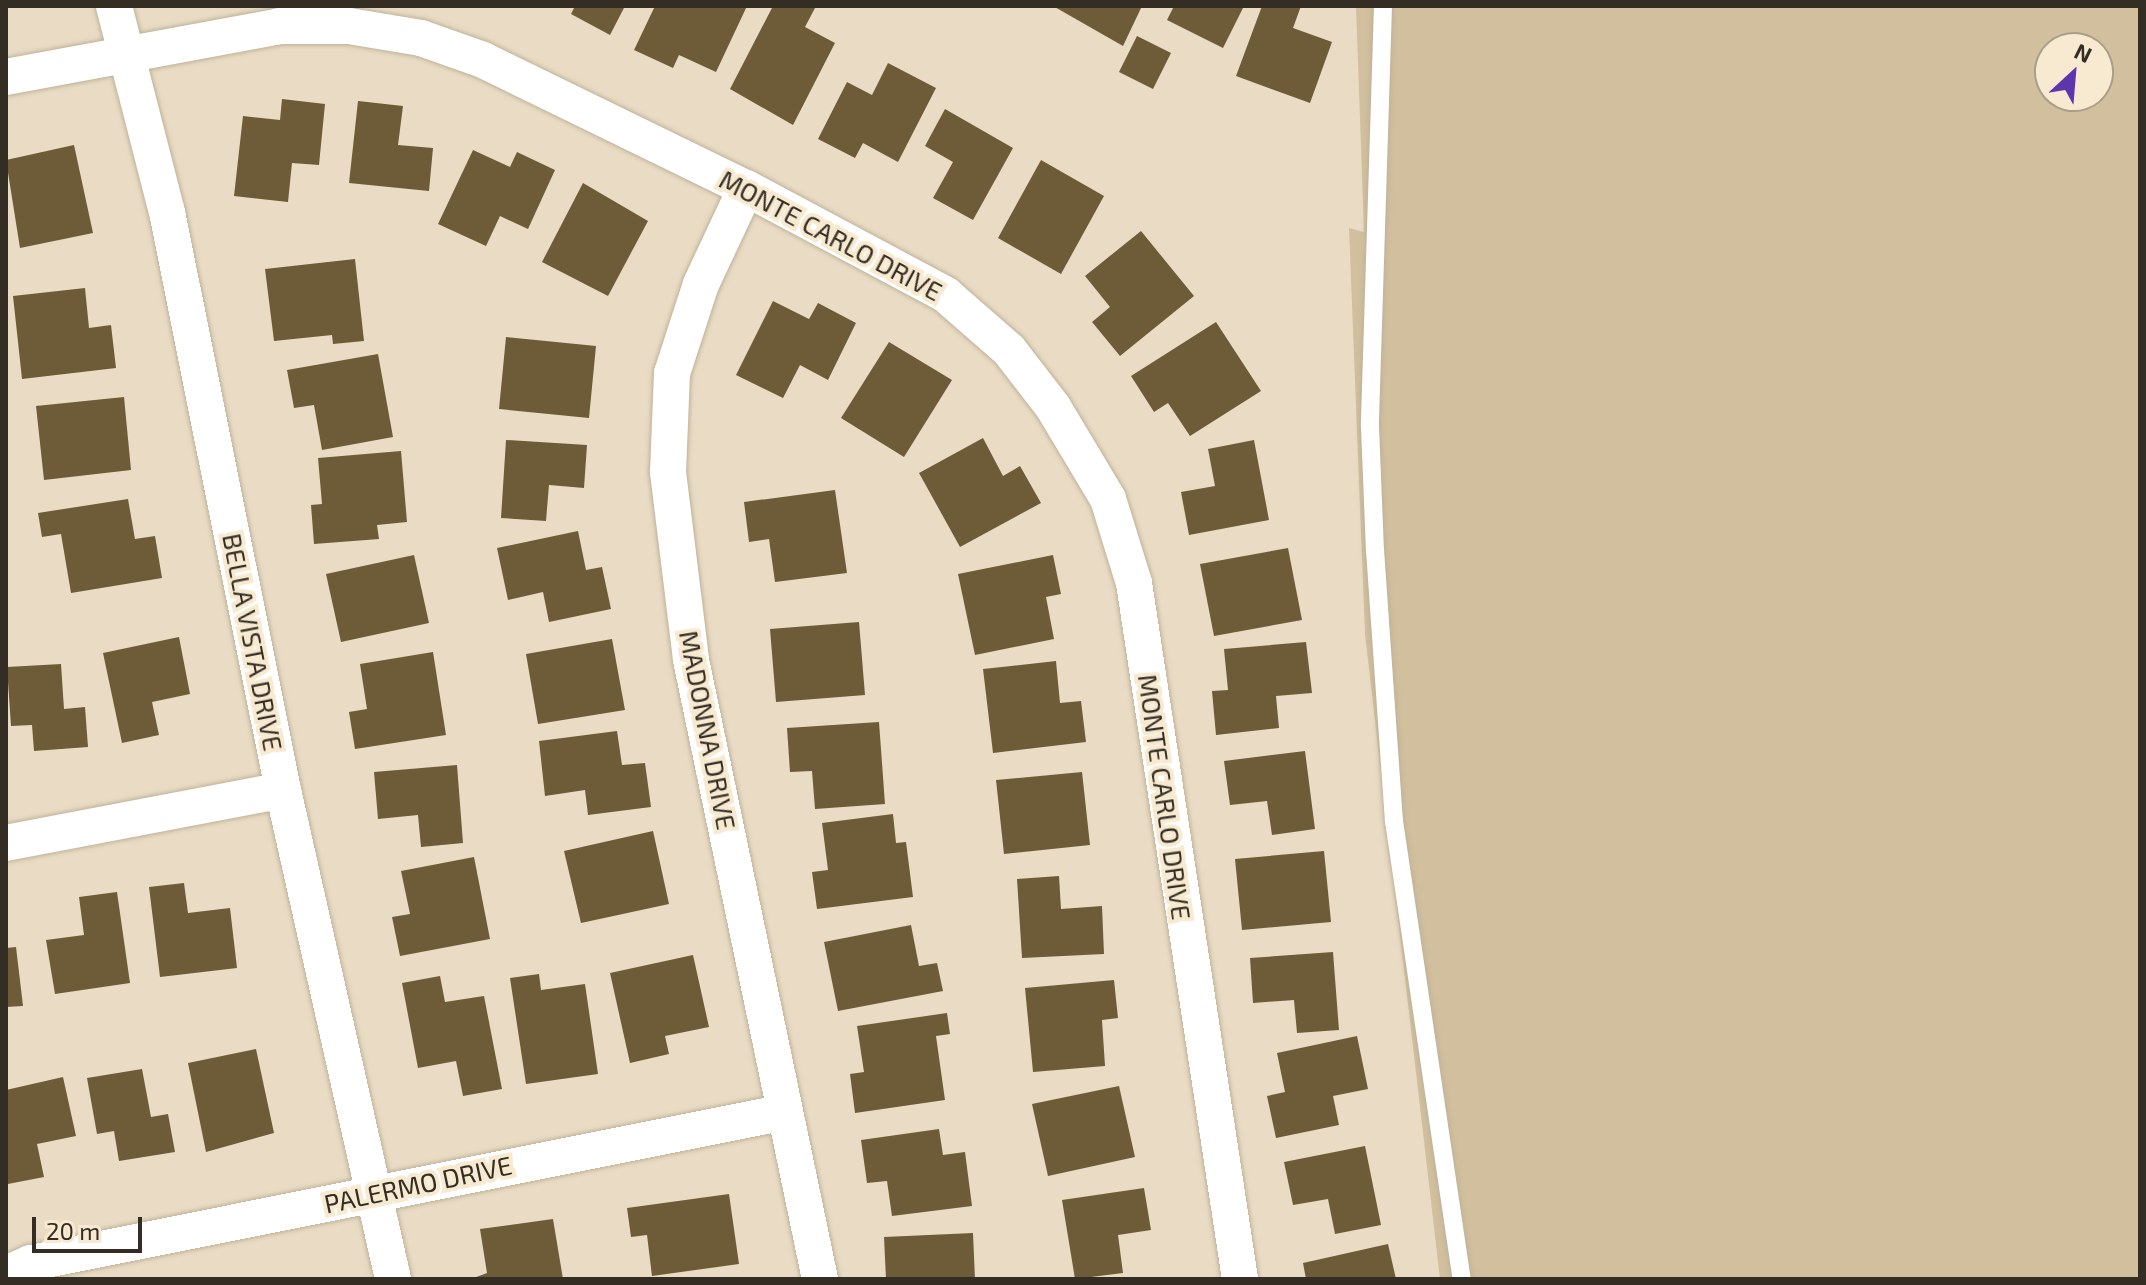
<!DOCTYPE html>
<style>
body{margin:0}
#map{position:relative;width:2146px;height:1285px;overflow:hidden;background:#eadcc4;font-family:"Exo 2",sans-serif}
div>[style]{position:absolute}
.green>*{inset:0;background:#d1bf9d}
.building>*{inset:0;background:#6e5b37}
.roads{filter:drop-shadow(0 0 2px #bfb29a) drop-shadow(0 0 2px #bfb29a)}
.lane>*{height:18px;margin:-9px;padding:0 9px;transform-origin:9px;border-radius:9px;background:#fff}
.street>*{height:36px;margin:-18px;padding:0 18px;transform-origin:18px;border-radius:18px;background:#fff}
span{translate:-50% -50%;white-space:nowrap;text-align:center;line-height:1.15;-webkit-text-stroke:8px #f7ead1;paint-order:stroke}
.street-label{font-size:26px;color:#332d24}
.frame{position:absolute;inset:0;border:8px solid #332d24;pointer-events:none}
.north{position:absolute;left:2034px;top:32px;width:80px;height:80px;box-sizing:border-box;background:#f7ead1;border:2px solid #a99e8c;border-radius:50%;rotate:26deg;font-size:22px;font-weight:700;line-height:32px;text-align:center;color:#332d24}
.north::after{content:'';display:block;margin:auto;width:28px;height:36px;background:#5d36ae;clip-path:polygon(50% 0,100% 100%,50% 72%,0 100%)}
.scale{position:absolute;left:32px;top:1217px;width:110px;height:36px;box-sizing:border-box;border:4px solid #332d24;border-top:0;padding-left:10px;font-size:24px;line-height:28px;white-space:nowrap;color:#332d24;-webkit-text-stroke:6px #f7ead1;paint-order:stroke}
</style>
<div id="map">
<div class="green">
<i style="clip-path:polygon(evenodd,1356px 6px,2140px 6px,2140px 1279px,1440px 1279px,1365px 634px,1349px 228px,1364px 232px,1356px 6px,2050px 48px,2098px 48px,2098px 96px,2050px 96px,2050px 48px)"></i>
</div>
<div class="building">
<i style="clip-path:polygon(575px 6px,625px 6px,610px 35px,571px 14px)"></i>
<i style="clip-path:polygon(655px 6px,747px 6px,716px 72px,679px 55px,673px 68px,634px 50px)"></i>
<i style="clip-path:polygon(773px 6px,815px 8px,805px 27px,835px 43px,793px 125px,730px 89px)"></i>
<i style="clip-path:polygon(1053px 6px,1142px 6px,1123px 46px)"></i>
<i style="clip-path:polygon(1174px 6px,1244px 6px,1223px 48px,1167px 20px)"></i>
<i style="clip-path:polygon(1262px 6px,1301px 6px,1293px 28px,1332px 42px,1310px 103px,1236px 76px)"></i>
<i style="clip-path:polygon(1137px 36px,1171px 53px,1153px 89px,1119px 72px)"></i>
<i style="clip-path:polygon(888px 63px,936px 88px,898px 162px,863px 143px,855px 158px,818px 139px,847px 82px,872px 95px)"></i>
<i style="clip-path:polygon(282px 99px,325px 104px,319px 165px,292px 163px,288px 202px,234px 196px,243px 116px,280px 120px)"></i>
<i style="clip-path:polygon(358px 101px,403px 106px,398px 145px,433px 148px,429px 191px,349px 183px)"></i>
<i style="clip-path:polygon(945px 109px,1013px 148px,973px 220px,933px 198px,953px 162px,925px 146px)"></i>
<i style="clip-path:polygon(74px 145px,93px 233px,20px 248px,6px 160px)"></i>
<i style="clip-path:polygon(473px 150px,510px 167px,517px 152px,555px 170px,528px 229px,500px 216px,486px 246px,438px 224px)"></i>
<i style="clip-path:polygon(1041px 160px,1104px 196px,1061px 274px,998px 238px)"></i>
<i style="clip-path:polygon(583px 183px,648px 221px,608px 296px,542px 262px)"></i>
<i style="clip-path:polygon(1141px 231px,1194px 296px,1120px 356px,1092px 322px,1110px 307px,1085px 276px)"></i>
<i style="clip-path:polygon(355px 259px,364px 341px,333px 344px,332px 335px,274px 341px,265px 269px)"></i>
<i style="clip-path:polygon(85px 288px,89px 328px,111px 325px,116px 368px,22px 379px,13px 296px)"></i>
<i style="clip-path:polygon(773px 301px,809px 319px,818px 303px,856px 323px,828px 380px,800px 365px,783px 398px,736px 375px)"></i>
<i style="clip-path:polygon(1216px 322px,1261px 391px,1190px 436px,1168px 403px,1154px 412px,1131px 376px)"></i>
<i style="clip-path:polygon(506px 337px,596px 346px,589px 418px,499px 409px)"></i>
<i style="clip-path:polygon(889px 342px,952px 380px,904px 457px,841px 418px)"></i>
<i style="clip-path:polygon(378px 354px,393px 437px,322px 450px,314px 405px,294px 408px,287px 370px)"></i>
<i style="clip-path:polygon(124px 397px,131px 470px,44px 480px,36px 406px)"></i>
<i style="clip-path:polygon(983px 438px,1003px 476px,1020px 466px,1041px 503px,960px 547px,919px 473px)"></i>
<i style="clip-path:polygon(506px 440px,587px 445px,584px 488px,549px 485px,546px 521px,501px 518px)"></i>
<i style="clip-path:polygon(1254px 440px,1269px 520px,1189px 535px,1181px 492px,1215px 486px,1208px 449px)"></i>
<i style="clip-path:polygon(401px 451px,407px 522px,377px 525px,379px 539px,314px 544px,311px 505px,322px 504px,318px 458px)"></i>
<i style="clip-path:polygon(835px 490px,847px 573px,775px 582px,769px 539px,749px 542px,744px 502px)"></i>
<i style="clip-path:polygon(128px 499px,135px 539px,155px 536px,162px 578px,71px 593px,61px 534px,42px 537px,38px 513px)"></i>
<i style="clip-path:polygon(578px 531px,586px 570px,602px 567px,611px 609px,549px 622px,543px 592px,508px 600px,497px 548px)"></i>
<i style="clip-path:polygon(1288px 548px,1302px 620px,1214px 636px,1200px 564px)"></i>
<i style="clip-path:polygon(414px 555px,429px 623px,341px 642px,326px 574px)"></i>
<i style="clip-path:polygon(1053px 555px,1061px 594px,1046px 597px,1054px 639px,975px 655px,958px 574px)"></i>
<i style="clip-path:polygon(859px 622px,865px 695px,776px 702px,770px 629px)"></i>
<i style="clip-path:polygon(179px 637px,190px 694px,152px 702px,159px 735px,122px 743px,103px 653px)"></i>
<i style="clip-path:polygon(612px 639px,625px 710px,538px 724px,526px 654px)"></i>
<i style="clip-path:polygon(1306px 642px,1312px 693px,1276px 696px,1279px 728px,1216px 735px,1212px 691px,1228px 690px,1224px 649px)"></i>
<i style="clip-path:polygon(433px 652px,446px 735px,355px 749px,349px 712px,367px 709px,360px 664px)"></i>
<i style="clip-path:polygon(1056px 661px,1060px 703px,1081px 701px,1086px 742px,993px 753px,983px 669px)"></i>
<i style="clip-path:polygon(61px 664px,64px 709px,85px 707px,88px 747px,34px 751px,32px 725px,11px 726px,7px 667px)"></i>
<i style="clip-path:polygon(879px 722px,885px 804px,815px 809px,812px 771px,790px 772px,787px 728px)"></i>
<i style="clip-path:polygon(617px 731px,622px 765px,645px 763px,651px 807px,588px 815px,585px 790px,545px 796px,539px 741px)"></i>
<i style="clip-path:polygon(1305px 751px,1315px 829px,1272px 835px,1267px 801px,1230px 805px,1224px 761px)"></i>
<i style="clip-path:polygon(457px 765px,463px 843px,421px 847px,418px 815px,378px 819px,374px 772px)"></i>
<i style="clip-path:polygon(1082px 772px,1090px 845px,1004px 854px,996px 780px)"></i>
<i style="clip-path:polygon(893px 814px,896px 843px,906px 842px,913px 897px,817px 909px,812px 872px,828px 870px,822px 823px)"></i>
<i style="clip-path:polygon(653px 831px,669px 904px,581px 923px,564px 851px)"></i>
<i style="clip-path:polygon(1324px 851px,1331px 922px,1242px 930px,1235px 859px)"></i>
<i style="clip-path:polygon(474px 857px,490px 939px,400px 956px,392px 917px,410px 914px,401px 871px)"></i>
<i style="clip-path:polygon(1059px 876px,1061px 909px,1102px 906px,1104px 954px,1022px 958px,1017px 879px)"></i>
<i style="clip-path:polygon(184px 883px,188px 913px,230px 908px,237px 968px,160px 977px,149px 887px)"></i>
<i style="clip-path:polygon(117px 892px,130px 983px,55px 994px,46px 940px,84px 935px,79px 897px)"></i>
<i style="clip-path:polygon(911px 925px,919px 966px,937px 963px,943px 991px,838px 1011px,824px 942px)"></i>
<i style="clip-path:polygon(16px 947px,23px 1006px,6px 1007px,6px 948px)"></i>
<i style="clip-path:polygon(1333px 952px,1339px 1030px,1297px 1033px,1294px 1000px,1253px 1003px,1250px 958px)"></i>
<i style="clip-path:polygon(693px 955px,709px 1027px,665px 1036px,669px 1054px,630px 1063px,610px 973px)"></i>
<i style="clip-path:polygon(539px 974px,541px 990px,585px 984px,598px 1074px,526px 1084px,510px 978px)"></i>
<i style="clip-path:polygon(440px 976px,445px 1002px,484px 996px,502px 1089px,463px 1096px,456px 1061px,418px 1068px,402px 983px)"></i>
<i style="clip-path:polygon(1114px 980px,1118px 1018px,1102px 1020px,1105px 1066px,1033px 1072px,1025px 988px)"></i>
<i style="clip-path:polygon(947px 1013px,950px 1034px,936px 1036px,945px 1100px,855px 1113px,850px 1074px,864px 1072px,857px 1026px)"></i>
<i style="clip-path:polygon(1357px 1036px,1368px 1089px,1333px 1096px,1339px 1125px,1276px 1138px,1267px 1096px,1285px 1092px,1277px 1053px)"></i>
<i style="clip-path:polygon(256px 1049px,274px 1133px,206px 1152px,188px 1063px)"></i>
<i style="clip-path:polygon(142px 1069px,151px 1117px,168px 1114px,175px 1152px,119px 1161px,114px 1131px,97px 1134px,87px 1078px)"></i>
<i style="clip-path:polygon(63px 1077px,76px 1136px,37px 1144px,44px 1177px,8px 1184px,6px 1090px)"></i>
<i style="clip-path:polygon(1119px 1086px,1135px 1157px,1048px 1176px,1032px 1104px)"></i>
<i style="clip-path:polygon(939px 1129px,943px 1155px,965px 1152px,972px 1206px,892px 1216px,887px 1181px,867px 1183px,861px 1140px)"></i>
<i style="clip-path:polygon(1365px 1146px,1381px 1225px,1335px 1234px,1328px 1199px,1293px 1205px,1284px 1162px)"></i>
<i style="clip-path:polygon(1144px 1188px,1151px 1230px,1118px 1235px,1123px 1273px,1075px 1279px,1062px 1200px)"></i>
<i style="clip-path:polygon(729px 1194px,739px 1264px,652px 1276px,647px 1235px,631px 1237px,627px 1208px)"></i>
<i style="clip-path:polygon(553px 1219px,563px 1279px,471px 1279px,487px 1273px,480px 1229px)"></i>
<i style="clip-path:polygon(973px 1233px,975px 1279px,886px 1279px,884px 1237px)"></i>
<i style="clip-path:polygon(1388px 1244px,1396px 1279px,1306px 1279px,1303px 1263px)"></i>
</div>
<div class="roads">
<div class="lane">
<i style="left:1383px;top:6px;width:421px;rotate:91.8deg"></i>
<i style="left:1370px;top:427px;width:123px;rotate:87.7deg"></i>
<i style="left:1375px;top:550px;width:272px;rotate:86deg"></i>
<i style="left:1394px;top:821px;width:463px;rotate:81.6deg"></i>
</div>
<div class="street">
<i style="left:114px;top:6px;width:213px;rotate:75.6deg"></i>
<i style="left:167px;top:212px;width:590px;rotate:78.65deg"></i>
<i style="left:283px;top:790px;width:501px;rotate:77.32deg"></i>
<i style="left:6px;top:77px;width:279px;rotate:-10.5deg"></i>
<i style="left:280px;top:26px;width:69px"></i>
<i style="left:349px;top:26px;width:73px;rotate:9.5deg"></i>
<i style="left:421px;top:38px;width:66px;rotate:19.5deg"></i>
<i style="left:483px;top:60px;width:292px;rotate:26deg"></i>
<i style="left:746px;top:188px;width:227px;rotate:28.1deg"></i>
<i style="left:946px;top:295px;width:84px;rotate:41.1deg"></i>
<i style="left:1009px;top:350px;width:72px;rotate:52.3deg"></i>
<i style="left:1053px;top:407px;width:107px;rotate:59.1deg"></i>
<i style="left:1108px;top:499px;width:88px;rotate:72.8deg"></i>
<i style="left:1134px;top:583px;width:704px;rotate:81.34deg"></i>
<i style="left:746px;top:188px;width:106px;rotate:115.1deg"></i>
<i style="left:701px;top:284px;width:94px;rotate:108deg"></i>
<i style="left:672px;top:373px;width:99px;rotate:92.3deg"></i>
<i style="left:668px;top:472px;width:189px;rotate:83deg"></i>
<i style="left:691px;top:660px;width:632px;rotate:78.23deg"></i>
<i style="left:6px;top:843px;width:282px;rotate:-10.8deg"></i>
<i style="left:6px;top:1274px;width:27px;rotate:-24deg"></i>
<i style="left:31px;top:1263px;width:769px;rotate:-11.32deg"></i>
</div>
</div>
<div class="street-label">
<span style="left:831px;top:235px;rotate:28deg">MONTE CARLO DRIVE</span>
<span style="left:253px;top:642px;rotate:79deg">BELLA VISTA DRIVE</span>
<span style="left:708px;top:730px;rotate:79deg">MADONNA DRIVE</span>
<span style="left:1165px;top:797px;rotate:82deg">MONTE CARLO DRIVE</span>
<span style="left:418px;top:1184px;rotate:-12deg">PALERMO DRIVE</span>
</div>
<div class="frame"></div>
<div class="north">N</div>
<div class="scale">20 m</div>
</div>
